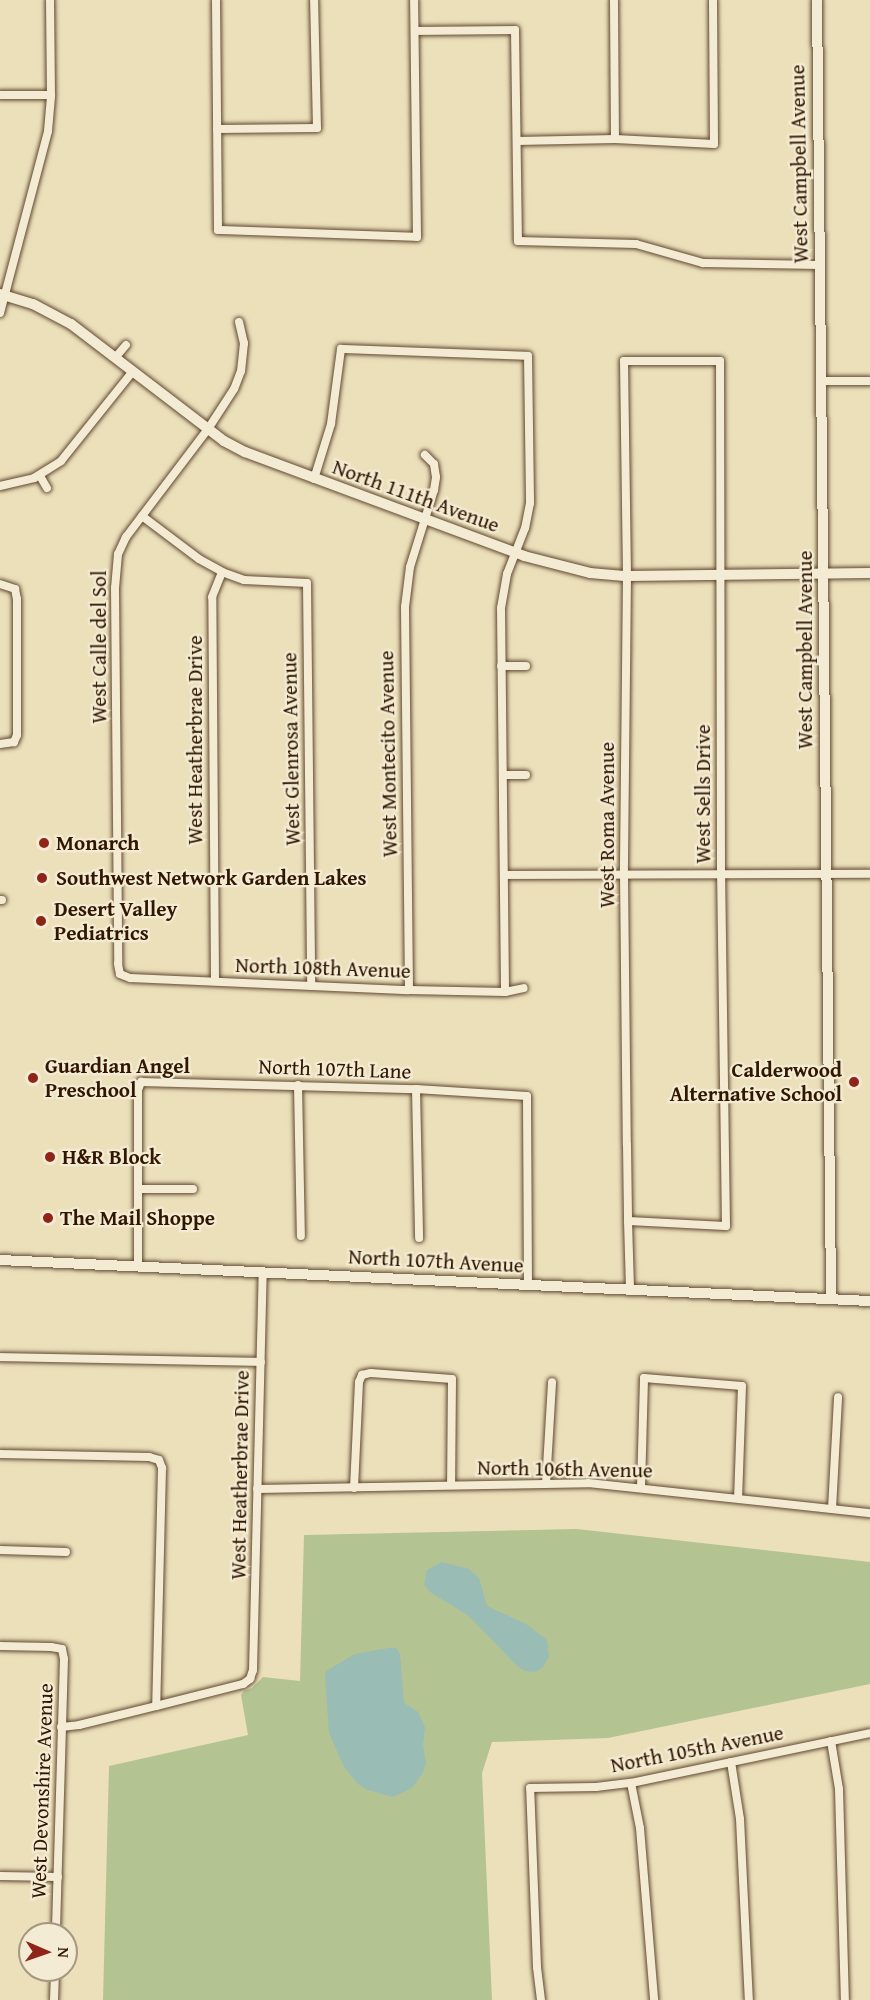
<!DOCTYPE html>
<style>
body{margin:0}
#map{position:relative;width:870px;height:2000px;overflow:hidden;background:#ece0bb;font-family:"Gentium Book Plus",serif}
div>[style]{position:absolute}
.green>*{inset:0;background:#b4c392}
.water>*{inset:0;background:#99bcb4}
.roads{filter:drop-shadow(0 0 2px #60482f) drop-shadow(0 0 2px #60482f)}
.street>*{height:8px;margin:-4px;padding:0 4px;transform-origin:4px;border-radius:4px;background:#f3ebd3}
.secondary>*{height:10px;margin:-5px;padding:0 5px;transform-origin:5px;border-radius:5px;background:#f3ebd3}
.dots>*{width:16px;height:16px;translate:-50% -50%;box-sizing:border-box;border:3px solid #f3ebd3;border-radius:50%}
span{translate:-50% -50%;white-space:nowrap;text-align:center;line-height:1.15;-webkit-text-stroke:4.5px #f3ebd3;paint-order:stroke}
.street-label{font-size:21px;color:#311600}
.poi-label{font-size:21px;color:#311600;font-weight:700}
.left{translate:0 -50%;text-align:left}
.right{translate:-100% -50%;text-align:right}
.north{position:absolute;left:18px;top:1922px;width:60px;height:60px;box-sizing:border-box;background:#f3ebd3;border:2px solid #a5967f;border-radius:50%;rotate:92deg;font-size:16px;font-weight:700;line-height:24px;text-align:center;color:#311600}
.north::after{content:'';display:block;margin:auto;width:21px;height:27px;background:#8f2418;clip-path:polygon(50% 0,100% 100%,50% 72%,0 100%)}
</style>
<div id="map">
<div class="green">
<i style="clip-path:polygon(577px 1529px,870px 1562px,870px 1684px,608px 1738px,492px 1742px,482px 1773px,492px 2000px,103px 2000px,109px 1766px,248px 1735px,241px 1695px,244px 1691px,252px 1688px,263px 1677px,300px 1681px,304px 1535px)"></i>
</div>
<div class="water">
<i style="clip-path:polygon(442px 1562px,469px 1569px,479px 1578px,487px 1606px,526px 1624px,547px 1640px,549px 1657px,542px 1668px,535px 1672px,525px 1671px,517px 1666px,469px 1616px,430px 1592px,424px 1585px,427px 1570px)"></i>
<i style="clip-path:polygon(389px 1648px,396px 1648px,400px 1654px,404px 1703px,418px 1712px,425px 1727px,423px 1746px,426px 1763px,422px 1774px,412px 1788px,393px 1797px,368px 1790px,358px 1784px,344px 1767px,329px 1733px,325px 1675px,326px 1671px,355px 1654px)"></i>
</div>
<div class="roads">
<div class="street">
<i style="left:216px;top:0;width:230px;rotate:89.5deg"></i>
<i style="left:218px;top:230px;width:199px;rotate:2deg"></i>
<i style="left:417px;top:237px;width:237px;rotate:-90.7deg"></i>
<i style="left:614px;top:0;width:139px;rotate:89.6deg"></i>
<i style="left:415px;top:31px;width:100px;rotate:-0.6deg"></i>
<i style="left:515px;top:30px;width:211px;rotate:89.2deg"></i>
<i style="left:518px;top:241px;width:118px;rotate:1.5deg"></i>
<i style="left:636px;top:244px;width:70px;rotate:15.8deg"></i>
<i style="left:703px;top:263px;width:117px;rotate:1deg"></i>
<i style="left:0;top:95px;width:51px"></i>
<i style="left:217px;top:129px;width:100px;rotate:-0.6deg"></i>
<i style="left:317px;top:128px;width:128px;rotate:-91.3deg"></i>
<i style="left:517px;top:141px;width:98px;rotate:-1.2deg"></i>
<i style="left:615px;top:139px;width:99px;rotate:2.9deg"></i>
<i style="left:714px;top:144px;width:144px;rotate:-90.4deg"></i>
<i style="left:0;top:313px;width:188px;rotate:-75.2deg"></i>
<i style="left:48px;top:131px;width:36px;rotate:-85deg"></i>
<i style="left:51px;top:95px;width:95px;rotate:-90.6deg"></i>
<i style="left:239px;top:322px;width:22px;rotate:77deg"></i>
<i style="left:244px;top:343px;width:28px;rotate:96deg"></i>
<i style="left:241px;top:371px;width:19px;rotate:111deg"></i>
<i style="left:234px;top:389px;width:48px;rotate:123deg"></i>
<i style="left:208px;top:429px;width:136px;rotate:127.2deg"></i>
<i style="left:126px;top:537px;width:19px;rotate:115deg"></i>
<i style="left:118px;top:554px;width:34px;rotate:95deg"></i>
<i style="left:115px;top:588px;width:376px;rotate:89.5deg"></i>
<i style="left:118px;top:964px;width:10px;rotate:79deg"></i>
<i style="left:120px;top:974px;width:11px;rotate:22deg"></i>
<i style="left:130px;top:978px;width:279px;rotate:2.5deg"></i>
<i style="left:409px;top:990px;width:96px;rotate:1.2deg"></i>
<i style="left:505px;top:992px;width:19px;rotate:-12deg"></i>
<i style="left:115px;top:358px;width:17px;rotate:-50deg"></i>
<i style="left:822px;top:381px;width:48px"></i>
<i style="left:40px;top:476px;width:14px;rotate:60deg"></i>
<i style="left:314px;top:479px;width:58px;rotate:-72.8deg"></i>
<i style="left:331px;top:424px;width:76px;rotate:-82.4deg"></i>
<i style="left:341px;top:349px;width:187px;rotate:2.1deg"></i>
<i style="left:528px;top:356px;width:147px;rotate:89.2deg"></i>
<i style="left:530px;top:503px;width:25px;rotate:101deg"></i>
<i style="left:525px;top:528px;width:49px;rotate:111.4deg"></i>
<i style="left:507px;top:574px;width:35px;rotate:100deg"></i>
<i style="left:501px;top:608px;width:384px;rotate:89.4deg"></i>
<i style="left:0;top:486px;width:35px;rotate:-13deg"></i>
<i style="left:34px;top:478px;width:32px;rotate:-32deg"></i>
<i style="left:61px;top:461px;width:115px;rotate:-51.3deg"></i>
<i style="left:142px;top:516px;width:71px;rotate:37deg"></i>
<i style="left:199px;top:559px;width:26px;rotate:29deg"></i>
<i style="left:222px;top:572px;width:23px;rotate:20deg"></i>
<i style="left:244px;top:580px;width:63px;rotate:2.7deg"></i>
<i style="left:307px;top:583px;width:403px;rotate:89.4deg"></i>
<i style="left:0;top:584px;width:16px;rotate:18deg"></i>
<i style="left:15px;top:589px;width:10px;rotate:79deg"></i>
<i style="left:17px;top:599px;width:136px;rotate:90deg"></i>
<i style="left:17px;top:735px;width:8px;rotate:113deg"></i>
<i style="left:14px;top:742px;width:14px;rotate:172deg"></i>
<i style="left:501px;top:666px;width:25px"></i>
<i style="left:503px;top:775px;width:23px"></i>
<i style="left:505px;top:875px;width:365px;rotate:-0.2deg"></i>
<i style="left:0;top:900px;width:2px"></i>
<i style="left:215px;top:981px;width:384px;rotate:-90.4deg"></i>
<i style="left:212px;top:597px;width:27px;rotate:-68deg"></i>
<i style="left:409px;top:990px;width:383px;rotate:-90.6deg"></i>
<i style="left:405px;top:607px;width:40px;rotate:-82.9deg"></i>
<i style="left:410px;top:567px;width:81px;rotate:-72.7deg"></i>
<i style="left:434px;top:490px;width:13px;rotate:-81deg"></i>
<i style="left:436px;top:477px;width:13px;rotate:-99deg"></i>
<i style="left:434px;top:464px;width:13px;rotate:-135deg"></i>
<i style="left:298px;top:1085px;width:151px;rotate:88.9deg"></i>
<i style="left:416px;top:1089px;width:149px;rotate:88.8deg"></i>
<i style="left:138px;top:1189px;width:55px"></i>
<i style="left:628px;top:1221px;width:98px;rotate:2.9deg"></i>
<i style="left:726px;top:1226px;width:352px;rotate:-90.8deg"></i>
<i style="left:721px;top:874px;width:513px;rotate:-90.11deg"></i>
<i style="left:720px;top:361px;width:96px;rotate:180deg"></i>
<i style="left:624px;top:361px;width:215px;rotate:89.2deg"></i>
<i style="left:627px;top:576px;width:299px;rotate:90.6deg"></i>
<i style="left:624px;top:875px;width:270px;rotate:89.4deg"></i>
<i style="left:627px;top:1145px;width:76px;rotate:89.2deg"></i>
<i style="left:628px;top:1221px;width:68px;rotate:88.3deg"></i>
<i style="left:138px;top:1266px;width:176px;rotate:-90deg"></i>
<i style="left:138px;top:1090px;width:9px;rotate:-69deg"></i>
<i style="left:141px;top:1082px;width:275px;rotate:1.5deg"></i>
<i style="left:416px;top:1089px;width:111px;rotate:3.6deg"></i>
<i style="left:527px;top:1096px;width:188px;rotate:89.7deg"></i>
<i style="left:0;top:1357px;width:261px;rotate:1.1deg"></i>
<i style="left:0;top:1454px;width:149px;rotate:1.2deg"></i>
<i style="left:149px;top:1457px;width:10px;rotate:17deg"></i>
<i style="left:159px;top:1460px;width:9px;rotate:69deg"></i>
<i style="left:162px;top:1468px;width:238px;rotate:91.4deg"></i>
<i style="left:546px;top:1484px;width:102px;rotate:-86.6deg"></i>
<i style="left:641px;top:1487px;width:109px;rotate:-88.4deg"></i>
<i style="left:644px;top:1378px;width:98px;rotate:4.7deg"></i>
<i style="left:742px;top:1386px;width:112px;rotate:92deg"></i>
<i style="left:354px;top:1488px;width:106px;rotate:-87.3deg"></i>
<i style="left:359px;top:1382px;width:8px;rotate:-67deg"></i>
<i style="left:362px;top:1375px;width:9px;rotate:-13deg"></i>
<i style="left:371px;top:1373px;width:81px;rotate:4.2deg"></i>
<i style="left:452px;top:1379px;width:106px;rotate:90.5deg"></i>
<i style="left:257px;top:1489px;width:331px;rotate:-1deg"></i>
<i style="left:588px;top:1483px;width:284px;rotate:6.1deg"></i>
<i style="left:832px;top:1509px;width:112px;rotate:-86.9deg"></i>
<i style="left:0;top:1550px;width:66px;rotate:1.7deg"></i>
<i style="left:0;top:1646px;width:51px;rotate:1.1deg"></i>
<i style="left:51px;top:1647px;width:11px;rotate:10deg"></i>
<i style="left:62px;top:1649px;width:10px;rotate:79deg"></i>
<i style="left:64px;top:1659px;width:275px;rotate:91.7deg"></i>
<i style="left:61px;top:1727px;width:18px;rotate:-6deg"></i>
<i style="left:79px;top:1725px;width:79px;rotate:-13.9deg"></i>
<i style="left:156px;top:1706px;width:90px;rotate:-14.2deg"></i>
<i style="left:243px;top:1684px;width:9px;rotate:-36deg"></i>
<i style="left:250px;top:1679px;width:9px;rotate:-72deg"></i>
<i style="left:253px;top:1670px;width:398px;rotate:-88.6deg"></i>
<i style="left:831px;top:1741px;width:49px;rotate:80.5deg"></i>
<i style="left:839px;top:1789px;width:211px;rotate:88.4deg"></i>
<i style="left:731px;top:1762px;width:58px;rotate:81deg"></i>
<i style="left:740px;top:1819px;width:181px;rotate:87.2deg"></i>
<i style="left:631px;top:1783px;width:46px;rotate:78.7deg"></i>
<i style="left:640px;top:1828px;width:173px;rotate:85.3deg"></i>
<i style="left:0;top:1876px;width:58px;rotate:1deg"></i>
<i style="left:54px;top:2000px;width:30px;rotate:-88deg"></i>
<i style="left:541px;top:2000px;width:33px;rotate:-97deg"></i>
<i style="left:537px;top:1967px;width:179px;rotate:-92.2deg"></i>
<i style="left:530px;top:1788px;width:66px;rotate:-0.9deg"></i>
<i style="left:596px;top:1787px;width:35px;rotate:-7deg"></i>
<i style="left:631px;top:1783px;width:244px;rotate:-11.8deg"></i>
</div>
<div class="secondary">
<i style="left:817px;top:0;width:1299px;rotate:89.38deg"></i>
<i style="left:0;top:294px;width:34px;rotate:17deg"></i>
<i style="left:33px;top:304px;width:43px;rotate:27.8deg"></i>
<i style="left:71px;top:324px;width:193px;rotate:37.4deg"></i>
<i style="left:224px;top:441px;width:24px;rotate:28deg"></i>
<i style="left:245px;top:452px;width:298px;rotate:20.4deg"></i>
<i style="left:524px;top:556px;width:68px;rotate:14.4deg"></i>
<i style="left:590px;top:573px;width:37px;rotate:5deg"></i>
<i style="left:627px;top:576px;width:243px;rotate:-0.7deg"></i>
<i style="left:0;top:1260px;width:871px;rotate:2.7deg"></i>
</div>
</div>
<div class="dots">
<i style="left:44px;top:843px;background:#8f2418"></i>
<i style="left:42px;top:878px;background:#8f2418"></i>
<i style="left:41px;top:921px;background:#8f2418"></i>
<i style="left:33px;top:1078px;background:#8f2418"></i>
<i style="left:854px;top:1082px;background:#8f2418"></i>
<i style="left:50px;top:1157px;background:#8f2418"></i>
<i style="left:48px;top:1218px;background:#8f2418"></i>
</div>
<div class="street-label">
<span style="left:799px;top:164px;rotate:-91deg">West Campbell Avenue</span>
<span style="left:416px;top:496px;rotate:20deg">North 111th Avenue</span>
<span style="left:99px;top:647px;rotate:-90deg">West Calle del Sol</span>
<span style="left:805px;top:650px;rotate:-90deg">West Campbell Avenue</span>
<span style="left:195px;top:740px;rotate:-90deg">West Heatherbrae Drive</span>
<span style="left:291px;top:749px;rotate:-91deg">West Glenrosa Avenue</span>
<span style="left:388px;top:754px;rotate:-91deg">West Montecito Avenue</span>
<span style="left:703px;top:794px;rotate:-90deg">West Sells Drive</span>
<span style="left:607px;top:825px;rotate:-90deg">West Roma Avenue</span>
<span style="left:323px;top:968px;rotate:2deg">North 108th Avenue</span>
<span style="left:335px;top:1069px;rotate:2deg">North 107th Lane</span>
<span style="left:436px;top:1261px;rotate:3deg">North 107th Avenue</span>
<span style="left:565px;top:1469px;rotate:1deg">North 106th Avenue</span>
<span style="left:240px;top:1475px;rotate:-89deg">West Heatherbrae Drive</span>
<span style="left:697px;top:1749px;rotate:-11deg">North 105th Avenue</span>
<span style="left:42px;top:1791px;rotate:-88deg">West Devonshire Avenue</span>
</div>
<div class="poi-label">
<span class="left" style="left:56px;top:843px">Monarch</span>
<span class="left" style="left:56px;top:878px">Southwest Network Garden Lakes</span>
<span class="left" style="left:54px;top:921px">Desert Valley<br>Pediatrics</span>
<span class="left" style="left:45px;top:1078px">Guardian Angel<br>Preschool</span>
<span class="right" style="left:842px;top:1082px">Calderwood<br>Alternative School</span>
<span class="left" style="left:62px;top:1157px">H&amp;R Block</span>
<span class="left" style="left:60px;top:1218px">The Mail Shoppe</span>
</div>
<div class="north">N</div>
</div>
